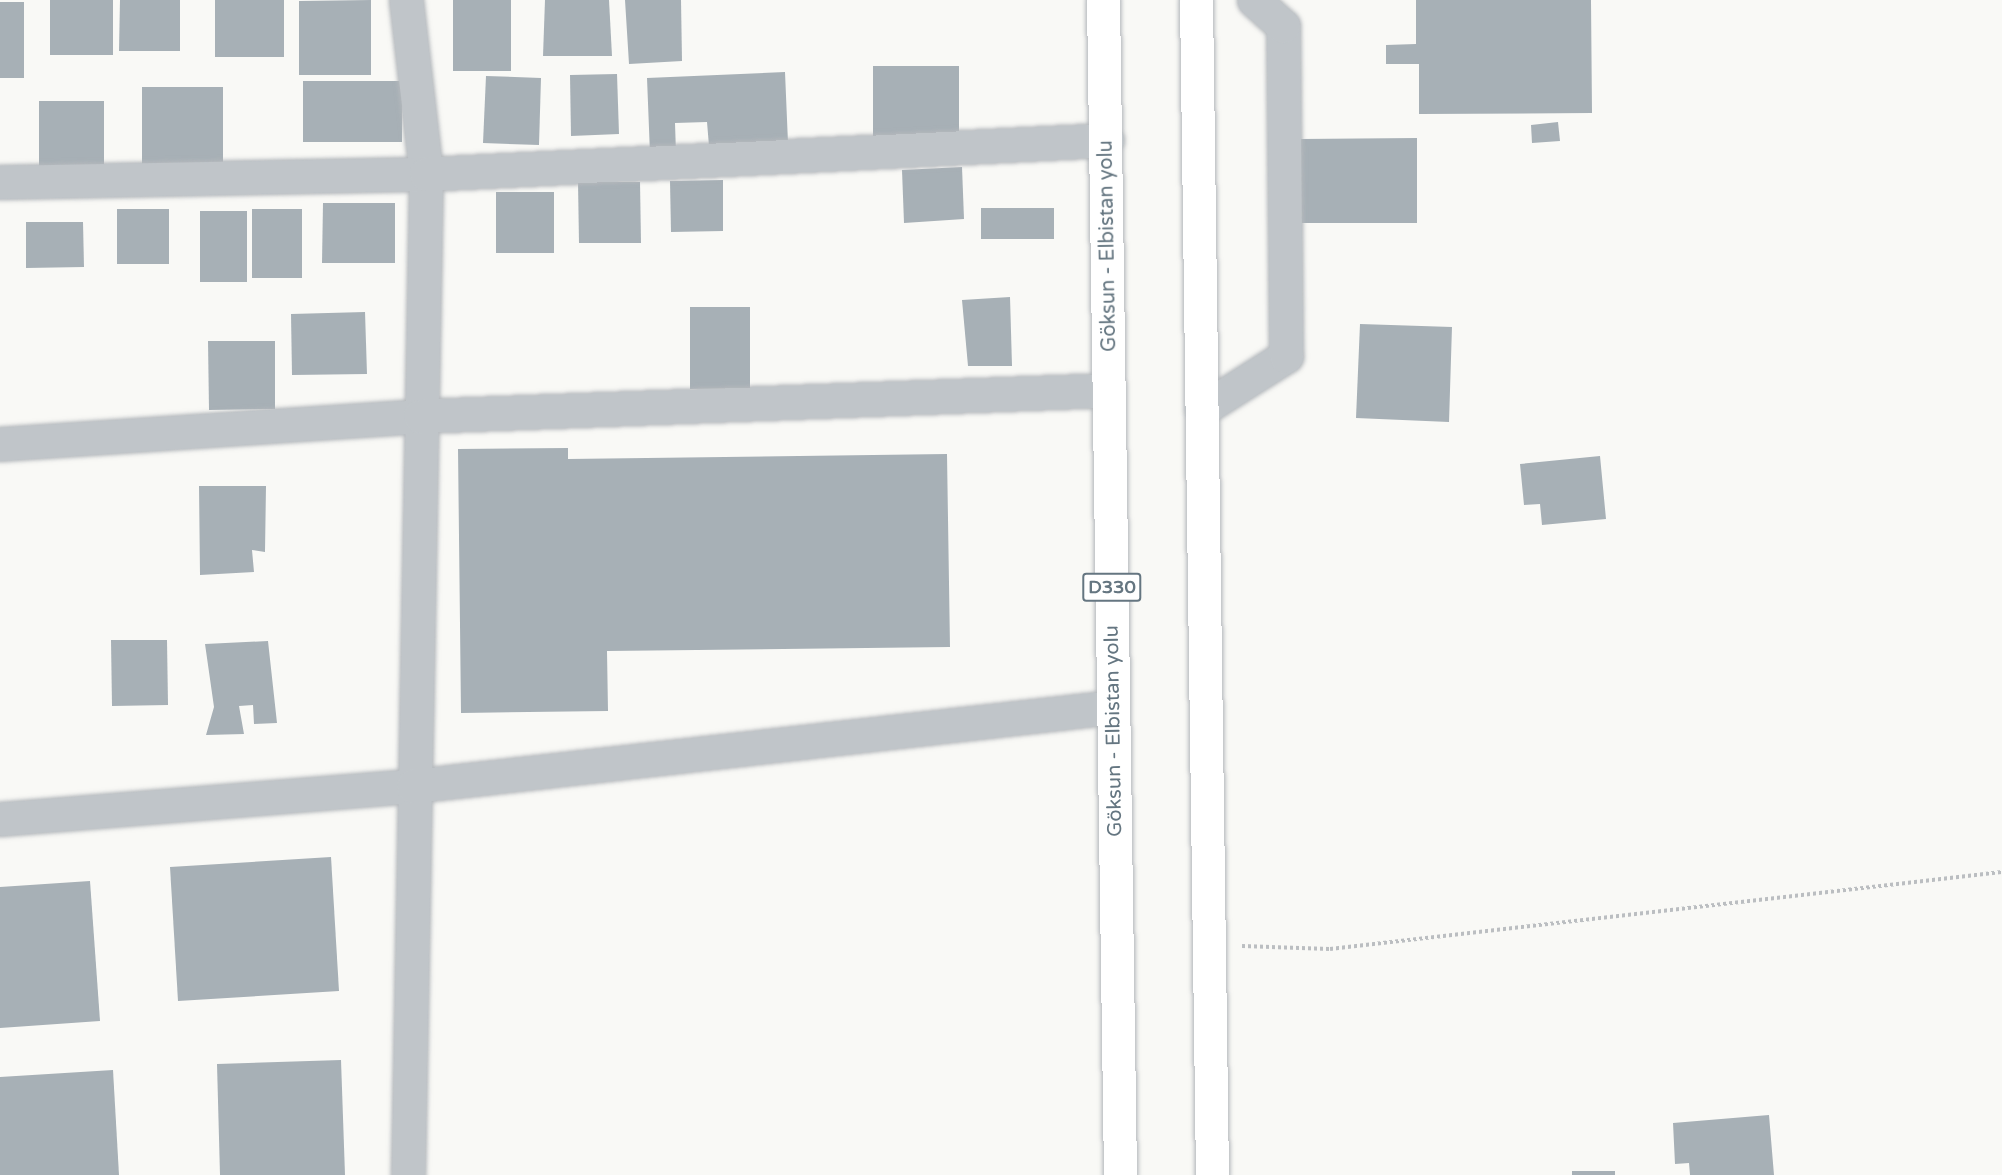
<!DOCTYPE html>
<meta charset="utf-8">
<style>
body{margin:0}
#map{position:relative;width:2002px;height:1175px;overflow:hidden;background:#f9f9f6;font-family:"Varela Round",sans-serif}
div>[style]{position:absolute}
.building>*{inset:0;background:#a7b0b6}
.path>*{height:4px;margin-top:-2px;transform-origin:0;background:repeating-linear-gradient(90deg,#bbbec1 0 3px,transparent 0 6px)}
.roads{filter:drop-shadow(0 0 2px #b4b8bc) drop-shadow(0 0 2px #b4b8bc)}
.minor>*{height:33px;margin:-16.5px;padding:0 16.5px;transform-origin:16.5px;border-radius:16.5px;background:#c0c5c9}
.highway>*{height:33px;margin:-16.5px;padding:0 16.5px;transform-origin:16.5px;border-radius:16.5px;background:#fff}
span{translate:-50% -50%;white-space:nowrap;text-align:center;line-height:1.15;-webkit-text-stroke:6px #fff;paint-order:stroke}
.shield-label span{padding:2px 4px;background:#fff;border:2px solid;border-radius:4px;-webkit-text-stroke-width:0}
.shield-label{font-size:18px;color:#657681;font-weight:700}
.street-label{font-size:20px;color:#657681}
</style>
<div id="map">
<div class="building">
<i style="clip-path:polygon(50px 0,113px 0,113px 55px,50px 55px)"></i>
<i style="clip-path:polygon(120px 0,180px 0,180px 51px,119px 51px)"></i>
<i style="clip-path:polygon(215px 0,284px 0,284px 57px,215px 57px)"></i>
<i style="clip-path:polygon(371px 0,371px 75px,299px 75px,299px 1px)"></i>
<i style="clip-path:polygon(453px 0,511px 0,511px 71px,453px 71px)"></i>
<i style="clip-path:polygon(545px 0,609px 0,612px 56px,543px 56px)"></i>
<i style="clip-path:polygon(625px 0,681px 0,682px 61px,629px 64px)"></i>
<i style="clip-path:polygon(1416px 0,1591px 0,1592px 113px,1419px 114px,1419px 64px,1386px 64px,1386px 45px,1416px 44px)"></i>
<i style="clip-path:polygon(0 2px,24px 2px,24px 78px,0 78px)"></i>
<i style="clip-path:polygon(873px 66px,959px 66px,959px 140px,873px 140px)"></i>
<i style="clip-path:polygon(785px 72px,788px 143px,709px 146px,707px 122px,675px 123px,676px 153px,650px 154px,647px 78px)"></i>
<i style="clip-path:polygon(617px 74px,619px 134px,571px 136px,570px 75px)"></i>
<i style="clip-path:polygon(486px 76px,541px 78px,539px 145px,483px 143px)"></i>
<i style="clip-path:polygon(303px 81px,402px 81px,402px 142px,303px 142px)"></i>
<i style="clip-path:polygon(142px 87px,223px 87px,223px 173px,142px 173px)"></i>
<i style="clip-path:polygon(39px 101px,104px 101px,104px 167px,39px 167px)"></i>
<i style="clip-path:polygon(1558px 122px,1560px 141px,1532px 143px,1531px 125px)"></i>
<i style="clip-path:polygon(1417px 138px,1417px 223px,1300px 223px,1300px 139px)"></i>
<i style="clip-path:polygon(962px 167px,964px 219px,904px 223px,902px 170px)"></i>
<i style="clip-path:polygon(723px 180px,723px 231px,671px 232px,670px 181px)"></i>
<i style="clip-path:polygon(578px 182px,640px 182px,641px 243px,579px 243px)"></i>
<i style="clip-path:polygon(496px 192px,554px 192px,554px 253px,496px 253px)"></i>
<i style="clip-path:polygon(323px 203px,395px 203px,395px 263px,322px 263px)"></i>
<i style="clip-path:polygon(981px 208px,1054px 208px,1054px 239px,981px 239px)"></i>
<i style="clip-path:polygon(117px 209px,169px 209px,169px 264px,117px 264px)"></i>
<i style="clip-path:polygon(252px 209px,302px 209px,302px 278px,252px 278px)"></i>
<i style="clip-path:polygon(200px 211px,247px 211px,247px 282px,200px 282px)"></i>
<i style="clip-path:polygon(26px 222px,83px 222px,84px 267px,26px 268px)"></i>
<i style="clip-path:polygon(1010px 297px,1012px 366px,968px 366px,962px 300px)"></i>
<i style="clip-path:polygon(690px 307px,750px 307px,750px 388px,690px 389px)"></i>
<i style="clip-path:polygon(365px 312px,367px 374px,292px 375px,291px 314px)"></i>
<i style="clip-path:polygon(1360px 324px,1452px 327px,1449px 422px,1356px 418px)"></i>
<i style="clip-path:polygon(208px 341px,275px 341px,275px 409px,209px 410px)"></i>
<i style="clip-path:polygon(568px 448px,568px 459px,947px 454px,950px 647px,607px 651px,608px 711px,461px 713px,458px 449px)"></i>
<i style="clip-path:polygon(1600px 456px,1606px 519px,1542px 525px,1540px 504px,1524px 505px,1520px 464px)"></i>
<i style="clip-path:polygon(199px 486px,266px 486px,265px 552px,252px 550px,254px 572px,200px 575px)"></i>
<i style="clip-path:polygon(111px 640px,167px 640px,168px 705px,112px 706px)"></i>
<i style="clip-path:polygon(268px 641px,277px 723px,254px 724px,253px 705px,239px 706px,244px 734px,206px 735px,214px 707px,205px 644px)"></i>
<i style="clip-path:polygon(331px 857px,339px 991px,178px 1001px,170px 867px)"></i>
<i style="clip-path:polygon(90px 881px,100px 1021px,0 1028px,0 887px)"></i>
<i style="clip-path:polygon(341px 1060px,345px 1175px,220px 1175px,217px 1064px)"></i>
<i style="clip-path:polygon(113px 1070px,119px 1175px,0 1175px,0 1077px)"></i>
<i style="clip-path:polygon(1769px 1115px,1774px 1175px,1690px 1175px,1689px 1163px,1675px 1164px,1673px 1123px)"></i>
<i style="clip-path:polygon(1572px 1171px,1615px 1171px,1615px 1175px,1572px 1175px)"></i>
</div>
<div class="path">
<i style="left:1242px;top:946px;width:88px;rotate:2deg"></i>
<i style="left:1330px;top:949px;width:676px;rotate:-6.54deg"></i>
</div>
<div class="roads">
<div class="minor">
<i style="left:406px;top:0;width:175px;rotate:83.4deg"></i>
<i style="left:426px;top:174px;width:1001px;rotate:91.03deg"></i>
<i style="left:0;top:182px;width:426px;rotate:-1.1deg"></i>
<i style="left:426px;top:174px;width:682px;rotate:-2.86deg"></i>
<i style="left:1201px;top:410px;width:101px;rotate:-32.4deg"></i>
<i style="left:1286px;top:356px;width:330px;rotate:-90.5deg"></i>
<i style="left:1283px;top:26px;width:39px;rotate:-138deg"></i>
<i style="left:0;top:444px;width:421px;rotate:-3.8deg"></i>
<i style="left:420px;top:416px;width:689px;rotate:-2.16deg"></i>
<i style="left:0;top:819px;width:414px;rotate:-4.6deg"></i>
<i style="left:413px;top:786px;width:704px;rotate:-6.44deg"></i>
</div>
<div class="highway">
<i style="left:1103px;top:0;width:1175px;rotate:89.17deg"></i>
<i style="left:1196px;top:0;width:1175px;rotate:89.22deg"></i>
</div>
</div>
<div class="shield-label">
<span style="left:1112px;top:587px">D330</span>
</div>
<div class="street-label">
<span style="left:1108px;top:246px;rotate:-91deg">Göksun - Elbistan yolu</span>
<span style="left:1114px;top:731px;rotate:-91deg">Göksun - Elbistan yolu</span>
</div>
</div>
